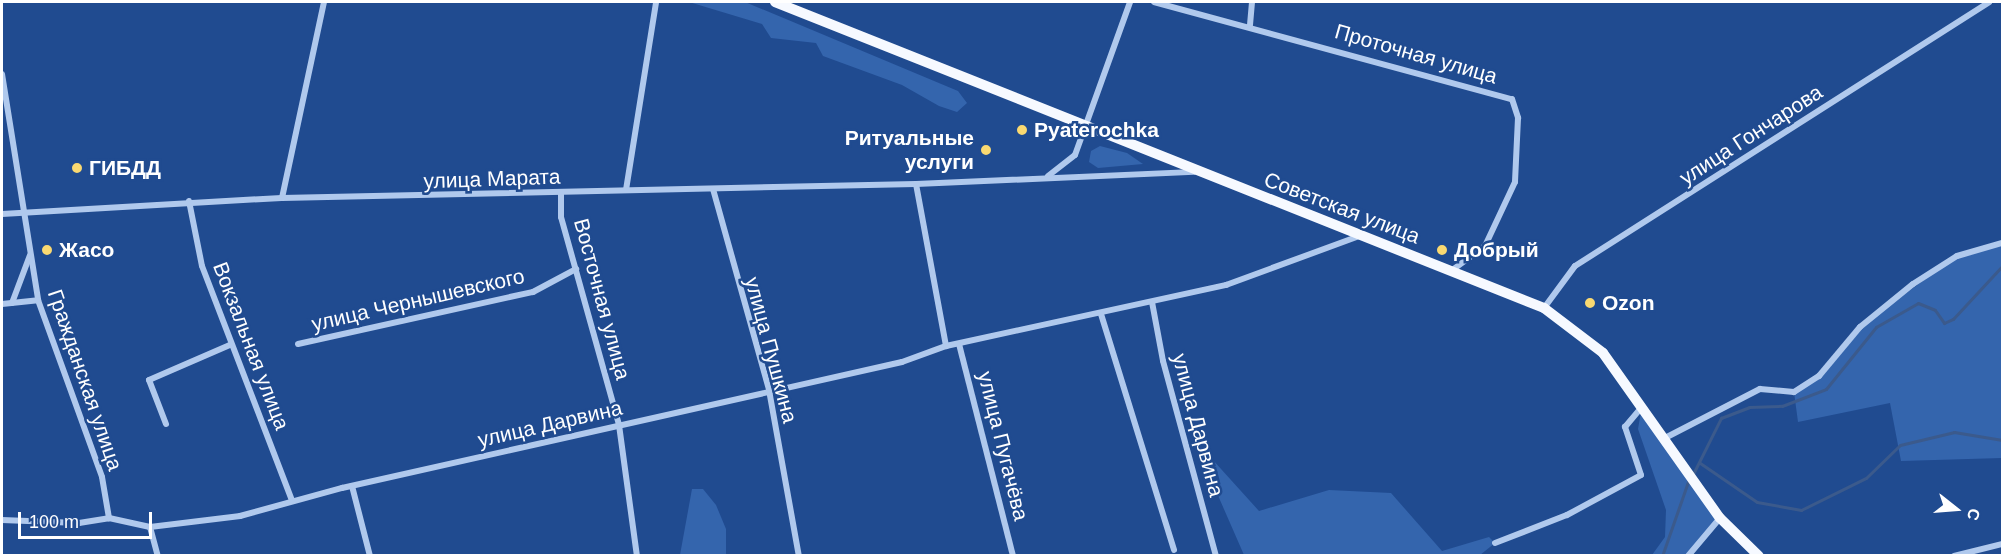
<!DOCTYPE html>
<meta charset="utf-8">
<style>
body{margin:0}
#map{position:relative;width:2004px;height:557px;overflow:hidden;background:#204b90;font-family:Arial,sans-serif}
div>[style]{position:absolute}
.green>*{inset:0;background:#3465ad}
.stream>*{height:3px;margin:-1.5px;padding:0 1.5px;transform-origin:1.5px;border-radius:1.5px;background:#3b5a8c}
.street>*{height:6px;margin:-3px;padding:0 3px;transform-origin:3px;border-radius:3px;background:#b0c9ed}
.primary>*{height:10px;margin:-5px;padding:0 5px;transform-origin:5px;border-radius:5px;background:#f6f9ff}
.dots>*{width:16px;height:16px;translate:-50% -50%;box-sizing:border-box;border:3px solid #204b90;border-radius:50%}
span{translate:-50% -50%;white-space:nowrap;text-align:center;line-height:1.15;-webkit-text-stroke:5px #204b90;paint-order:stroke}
.street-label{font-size:21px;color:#fff}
.poi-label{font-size:21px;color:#fff;font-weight:700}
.left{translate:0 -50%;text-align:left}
.right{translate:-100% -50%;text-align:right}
.frame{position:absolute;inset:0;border:3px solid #fff;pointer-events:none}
.north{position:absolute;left:1926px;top:479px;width:60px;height:60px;-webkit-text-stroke:4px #204b90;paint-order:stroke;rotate:107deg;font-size:16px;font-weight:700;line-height:24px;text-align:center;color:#fff}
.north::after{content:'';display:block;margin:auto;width:21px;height:27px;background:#fff;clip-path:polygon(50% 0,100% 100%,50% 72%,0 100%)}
.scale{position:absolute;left:18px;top:512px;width:134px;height:27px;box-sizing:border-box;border:3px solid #fff;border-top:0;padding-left:8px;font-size:18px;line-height:21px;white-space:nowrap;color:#fff;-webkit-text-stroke:4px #204b90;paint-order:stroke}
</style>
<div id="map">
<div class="green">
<i style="clip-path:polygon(689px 2px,745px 2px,958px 91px,967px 103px,957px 112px,939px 106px,902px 85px,823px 56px,816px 43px,771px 38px,762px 24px)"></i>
<i style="clip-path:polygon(1100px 146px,1127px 153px,1143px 164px,1098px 168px,1089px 162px,1091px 151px)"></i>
<i style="clip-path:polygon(2002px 243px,2002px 458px,1901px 461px,1890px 403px,1798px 422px,1794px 392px,1819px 376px,1860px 327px,1957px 256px)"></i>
<i style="clip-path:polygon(1642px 406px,1720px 518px,1688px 555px,1652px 555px,1665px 537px,1666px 510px,1638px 429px)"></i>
<i style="clip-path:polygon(1212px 459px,1259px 511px,1329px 490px,1391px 493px,1442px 551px,1489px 537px,1495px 543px,1480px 555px,1244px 555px,1206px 468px)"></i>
<i style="clip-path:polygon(692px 489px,703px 489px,716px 505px,726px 529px,726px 555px,680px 555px)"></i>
</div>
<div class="stream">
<i style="left:1700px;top:463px;width:69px;rotate:34.4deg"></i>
<i style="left:1757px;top:502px;width:45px;rotate:10.3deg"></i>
<i style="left:1801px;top:510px;width:72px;rotate:-26.2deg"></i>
<i style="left:1866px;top:478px;width:47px;rotate:-44.1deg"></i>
<i style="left:1900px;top:445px;width:56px;rotate:-13.5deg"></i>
<i style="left:1954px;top:432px;width:49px;rotate:9.5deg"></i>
<i style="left:1693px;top:474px;width:63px;rotate:-63.4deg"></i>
<i style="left:1721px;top:418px;width:30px;rotate:-21deg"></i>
<i style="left:1749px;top:407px;width:33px;rotate:-2deg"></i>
<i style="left:1782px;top:406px;width:47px;rotate:-21.1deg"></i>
<i style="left:1826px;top:389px;width:80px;rotate:-51.1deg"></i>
<i style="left:1876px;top:327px;width:48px;rotate:-29.7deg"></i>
<i style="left:1918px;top:303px;width:18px;rotate:22deg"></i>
<i style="left:1935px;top:310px;width:16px;rotate:55deg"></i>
<i style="left:1944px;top:323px;width:10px;rotate:-24deg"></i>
<i style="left:1953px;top:319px;width:72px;rotate:-47.2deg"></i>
<i style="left:1662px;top:556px;width:82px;rotate:-70.7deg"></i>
</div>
<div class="street">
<i style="left:1154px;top:2px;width:371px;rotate:15.2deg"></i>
<i style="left:1512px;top:99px;width:20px;rotate:72deg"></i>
<i style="left:1518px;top:118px;width:64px;rotate:92.7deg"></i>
<i style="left:1515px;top:182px;width:71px;rotate:115.1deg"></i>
<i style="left:1485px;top:246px;width:42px;rotate:143.7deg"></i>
<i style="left:1250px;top:25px;width:23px;rotate:-85deg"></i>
<i style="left:2px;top:74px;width:229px;rotate:80.9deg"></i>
<i style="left:38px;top:300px;width:188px;rotate:70.1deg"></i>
<i style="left:102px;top:477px;width:42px;rotate:80.3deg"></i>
<i style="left:1048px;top:176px;width:34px;rotate:-38deg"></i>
<i style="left:1075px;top:155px;width:163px;rotate:-70.2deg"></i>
<i style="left:916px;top:184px;width:165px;rotate:79.5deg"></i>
<i style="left:713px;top:189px;width:209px;rotate:74.4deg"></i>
<i style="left:769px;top:390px;width:169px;rotate:79.8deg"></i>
<i style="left:626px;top:190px;width:190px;rotate:-80.9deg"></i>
<i style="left:561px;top:193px;width:24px;rotate:90deg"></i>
<i style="left:561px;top:217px;width:216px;rotate:74.4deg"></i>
<i style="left:619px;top:425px;width:132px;rotate:82.2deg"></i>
<i style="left:282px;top:198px;width:200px;rotate:-77.9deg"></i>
<i style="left:189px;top:201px;width:66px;rotate:78.7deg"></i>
<i style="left:202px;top:266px;width:251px;rotate:69deg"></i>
<i style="left:2px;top:214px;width:280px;rotate:-3.3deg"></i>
<i style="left:282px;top:198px;width:634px;rotate:-1.27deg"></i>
<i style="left:916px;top:184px;width:278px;rotate:-2.5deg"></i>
<i style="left:1152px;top:302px;width:60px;rotate:79.4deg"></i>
<i style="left:1163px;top:361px;width:202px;rotate:74.8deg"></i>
<i style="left:12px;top:303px;width:51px;rotate:-69.4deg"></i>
<i style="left:2px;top:304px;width:36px;rotate:-6deg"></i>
<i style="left:1544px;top:308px;width:52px;rotate:-53.6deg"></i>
<i style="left:1575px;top:266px;width:491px;rotate:-32.5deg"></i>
<i style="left:1101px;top:314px;width:247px;rotate:72.8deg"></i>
<i style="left:298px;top:344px;width:241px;rotate:-12.5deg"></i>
<i style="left:533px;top:292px;width:49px;rotate:-28.1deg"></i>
<i style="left:959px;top:344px;width:219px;rotate:75.7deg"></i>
<i style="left:166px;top:424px;width:47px;rotate:-111.1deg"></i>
<i style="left:149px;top:380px;width:88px;rotate:-23.4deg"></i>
<i style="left:1663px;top:439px;width:109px;rotate:-27.3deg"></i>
<i style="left:1760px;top:389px;width:34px;rotate:5deg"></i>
<i style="left:1794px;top:392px;width:30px;rotate:-33deg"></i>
<i style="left:1819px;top:376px;width:64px;rotate:-50.1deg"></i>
<i style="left:1860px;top:327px;width:68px;rotate:-39.1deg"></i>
<i style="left:1913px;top:284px;width:52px;rotate:-32.5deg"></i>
<i style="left:1957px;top:256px;width:47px;rotate:-16.1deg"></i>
<i style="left:352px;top:486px;width:72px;rotate:75.6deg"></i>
<i style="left:2px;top:520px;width:77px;rotate:2.2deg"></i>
<i style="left:79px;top:523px;width:30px;rotate:-9deg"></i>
<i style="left:109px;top:518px;width:42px;rotate:12.4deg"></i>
<i style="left:150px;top:527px;width:91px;rotate:-7deg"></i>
<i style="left:240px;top:516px;width:106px;rotate:-15.4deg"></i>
<i style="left:342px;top:488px;width:574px;rotate:-12.68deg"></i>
<i style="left:902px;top:362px;width:47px;rotate:-20deg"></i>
<i style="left:946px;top:346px;width:287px;rotate:-12.3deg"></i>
<i style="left:1226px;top:285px;width:142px;rotate:-20.2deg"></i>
<i style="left:150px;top:527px;width:30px;rotate:75deg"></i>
<i style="left:1495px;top:543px;width:77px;rotate:-21.3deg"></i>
<i style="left:1567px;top:515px;width:84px;rotate:-28.4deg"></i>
<i style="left:1641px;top:475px;width:51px;rotate:-108.4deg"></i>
<i style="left:1625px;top:427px;width:26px;rotate:-50deg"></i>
<i style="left:1688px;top:556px;width:50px;rotate:-49.9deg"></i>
<i style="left:1954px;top:556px;width:49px;rotate:-14deg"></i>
</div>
<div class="primary">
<i style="left:775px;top:2px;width:828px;rotate:21.7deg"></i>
<i style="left:1544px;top:308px;width:74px;rotate:37.3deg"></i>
<i style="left:1603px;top:353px;width:202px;rotate:54.7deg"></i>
<i style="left:1720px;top:518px;width:54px;rotate:44.3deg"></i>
</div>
<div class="dots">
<i style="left:1022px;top:130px;background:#fad971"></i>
<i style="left:986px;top:150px;background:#fad971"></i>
<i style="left:77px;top:168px;background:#fad971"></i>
<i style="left:47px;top:250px;background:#fad971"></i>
<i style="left:1442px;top:250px;background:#fad971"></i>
<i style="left:1590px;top:303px;background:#fad971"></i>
</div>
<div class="street-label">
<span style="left:1416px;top:54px;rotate:16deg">Проточная улица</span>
<span style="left:1751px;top:135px;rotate:-33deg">улица Гончарова</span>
<span style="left:492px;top:179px;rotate:-2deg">улица Марата</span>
<span style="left:1342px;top:208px;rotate:21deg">Советская улица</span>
<span style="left:602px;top:299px;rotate:75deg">Восточная улица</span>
<span style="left:418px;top:300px;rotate:-13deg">улица Чернышевского</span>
<span style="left:251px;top:346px;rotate:69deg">Вокзальная улица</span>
<span style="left:771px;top:350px;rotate:75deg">улица Пушкина</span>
<span style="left:85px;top:380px;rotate:71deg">Гражданская улица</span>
<span style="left:550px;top:424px;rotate:-13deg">улица Дарвина</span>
<span style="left:1198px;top:425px;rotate:75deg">улица Дарвина</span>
<span style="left:1003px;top:446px;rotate:76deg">улица Пугачёва</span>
</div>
<div class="poi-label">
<span class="left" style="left:1034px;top:130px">Pyaterochka</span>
<span class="right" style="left:974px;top:150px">Ритуальные<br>услуги</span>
<span class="left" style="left:89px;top:168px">ГИБДД</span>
<span class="left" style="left:59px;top:250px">Жасо</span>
<span class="left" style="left:1454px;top:250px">Добрый</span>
<span class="left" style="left:1602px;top:303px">Ozon</span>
</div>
<div class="frame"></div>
<div class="north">С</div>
<div class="scale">100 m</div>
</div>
